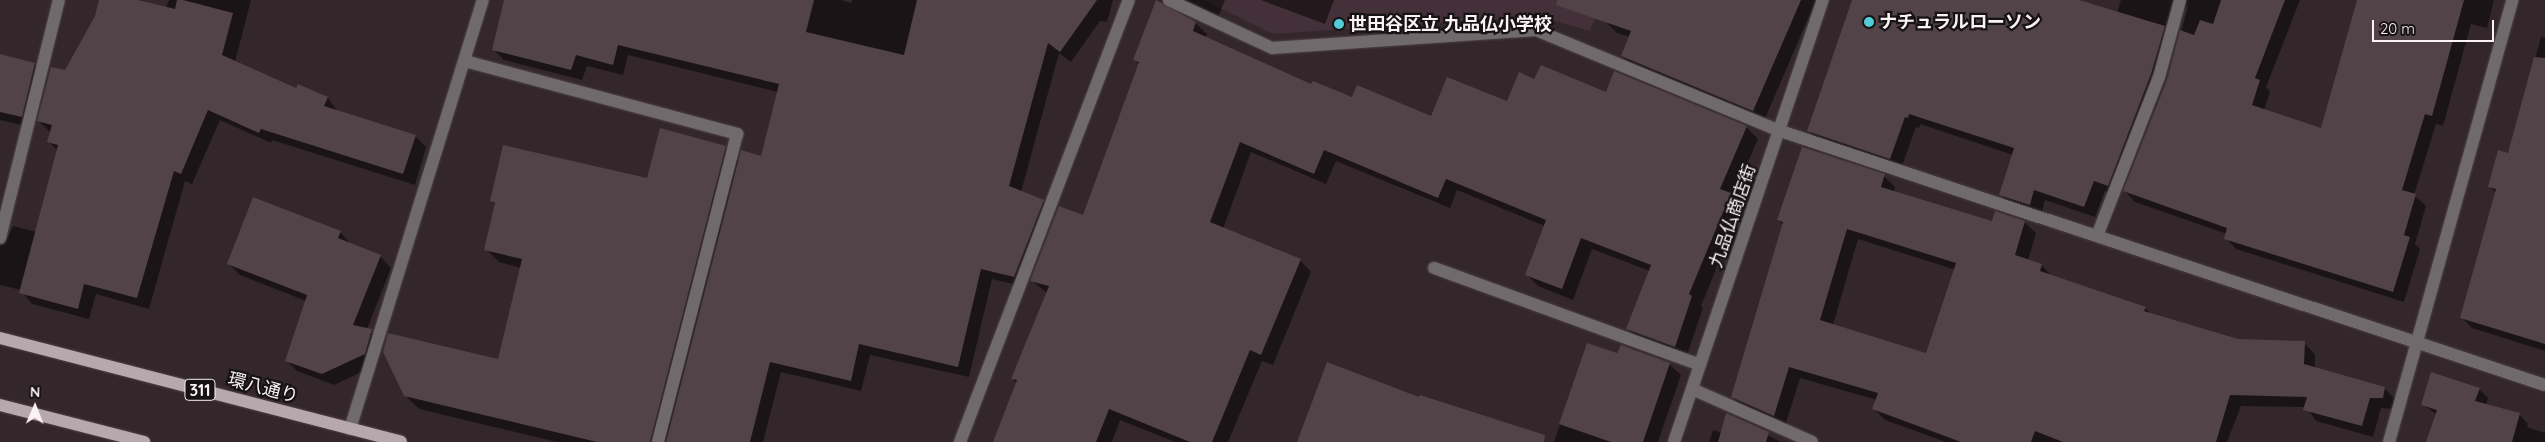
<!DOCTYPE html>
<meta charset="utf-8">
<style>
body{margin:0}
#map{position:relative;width:2545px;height:442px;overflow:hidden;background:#33272c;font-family:Quicksand,"Noto Sans JP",sans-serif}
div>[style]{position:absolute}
.built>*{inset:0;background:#433038}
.shadow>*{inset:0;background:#0007}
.building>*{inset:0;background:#514348}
.roads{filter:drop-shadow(0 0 1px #4f4348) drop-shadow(0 0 1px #4f4348)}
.minor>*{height:12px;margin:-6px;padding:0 6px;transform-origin:6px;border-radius:6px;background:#706a6c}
.major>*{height:12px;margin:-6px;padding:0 6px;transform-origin:6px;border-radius:6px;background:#b6a8ad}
.dots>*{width:14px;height:14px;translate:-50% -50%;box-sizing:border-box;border:2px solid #171214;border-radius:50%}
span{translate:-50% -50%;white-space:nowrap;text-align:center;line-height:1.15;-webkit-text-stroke:4.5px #171214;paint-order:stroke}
.shield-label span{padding:1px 4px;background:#171214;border:1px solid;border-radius:4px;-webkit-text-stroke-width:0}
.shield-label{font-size:16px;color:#fbf2f5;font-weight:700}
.poi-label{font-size:18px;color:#fbf2f5;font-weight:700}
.left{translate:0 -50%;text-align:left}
.street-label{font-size:18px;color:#fbf2f5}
.north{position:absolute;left:10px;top:382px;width:50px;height:50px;-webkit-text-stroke:4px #171214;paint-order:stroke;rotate:1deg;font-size:14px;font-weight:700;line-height:20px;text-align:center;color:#fbf2f5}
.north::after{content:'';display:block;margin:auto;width:18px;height:22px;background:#fbf2f5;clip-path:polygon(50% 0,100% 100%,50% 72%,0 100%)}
.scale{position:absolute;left:2372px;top:20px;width:122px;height:22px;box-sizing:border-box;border:2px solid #fbf2f5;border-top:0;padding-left:6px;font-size:15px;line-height:18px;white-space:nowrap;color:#fbf2f5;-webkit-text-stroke:4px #171214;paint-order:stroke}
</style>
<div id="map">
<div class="built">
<i style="clip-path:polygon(1204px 0,1602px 0,1590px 31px,1539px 16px,1273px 34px)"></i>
</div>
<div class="shadow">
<i style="clip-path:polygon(101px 0,133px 0,166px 8px,169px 0,251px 0,235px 62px,297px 90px,299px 85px,328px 98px,338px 112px,415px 136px,426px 147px,415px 185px,272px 140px,271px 143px,220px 120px,192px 184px,185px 181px,149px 309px,96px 294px,89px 319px,32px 304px,21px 290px,0 285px,0 226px,7px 233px,4px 245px,13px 226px,37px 232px,58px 151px,49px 142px,50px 132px,39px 121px,96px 17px)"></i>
<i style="clip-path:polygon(505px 0,841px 0,852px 3px,852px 0,1113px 0,1107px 22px,1100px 21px,1071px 62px,1059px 53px,1021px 192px,1043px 201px,1054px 212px,1025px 287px,992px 279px,969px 377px,870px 355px,861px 391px,781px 372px,763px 442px,557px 442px,419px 409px,405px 395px,499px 360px,521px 268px,499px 262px,486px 249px,496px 205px,491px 201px,647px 180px,725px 147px,740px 162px,762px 157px,778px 92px,628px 55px,623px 75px,587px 66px,582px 80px,504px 60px,493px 49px)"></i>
<i style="clip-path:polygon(1182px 0,1225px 0,1217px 20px)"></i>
<i style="clip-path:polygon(1261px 0,1334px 0,1325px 24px)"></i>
<i style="clip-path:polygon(1614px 0,1816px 0,1764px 121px,1633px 67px,1622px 56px,1630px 37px,1617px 33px,1606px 22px)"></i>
<i style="clip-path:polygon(1854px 0,2074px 0,2117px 13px,2121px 0,2300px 0,2266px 87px,2270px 92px,2264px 110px,2322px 130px,2358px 0,2494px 0,2487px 28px,2471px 24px,2443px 126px,2436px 124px,2414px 195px,2426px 206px,2415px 244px,2420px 249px,2404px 302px,2236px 249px,2226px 238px,2227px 234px,2135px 202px,2125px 191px,2168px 80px,2188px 6px,2183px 9px,2119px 196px,2105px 191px,2095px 217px,2045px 200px,2041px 215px,2012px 206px,2001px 195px,2013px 155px,1920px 124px,1919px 128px,1916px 127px,1901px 169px,1819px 142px,1809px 131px)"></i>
<i style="clip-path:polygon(1195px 23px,1207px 34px,1205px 38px,1312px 86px,1432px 118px,1507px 103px,1535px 80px,1606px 93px,1746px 127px,1758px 139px,1733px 197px,1742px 206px,1701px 306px,1703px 308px,1686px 358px,1639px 341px,1628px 329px,1650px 271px,1592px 249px,1573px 300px,1538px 286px,1526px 274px,1545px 226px,1457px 190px,1450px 208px,1336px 161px,1326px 184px,1251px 152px,1223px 229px,1300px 260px,1311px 272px,1273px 365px,1262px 361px,1228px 442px,1175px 442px,1120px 420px,1112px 442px,995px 442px,1017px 383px,1012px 379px,1047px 293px,1032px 281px,1084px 217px,1140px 65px,1135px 60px)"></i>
<i style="clip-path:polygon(2541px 37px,2545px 38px,2545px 351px,2472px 328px,2461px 317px,2496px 193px,2489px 186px,2509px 155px)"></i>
<i style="clip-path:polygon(0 55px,34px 64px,46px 75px,33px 128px,0 120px)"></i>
<i style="clip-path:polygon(evenodd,1884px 176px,1895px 187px,1894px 192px,1992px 223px,2024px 222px,2036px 233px,2028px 260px,2041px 265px,2053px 277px,2145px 308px,2152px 315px,2238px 341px,2304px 343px,2315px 354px,2315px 369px,2384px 388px,2396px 400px,2394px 409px,2381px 408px,2373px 437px,2316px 421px,2306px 407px,2241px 406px,2227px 442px,1946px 442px,1885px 420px,1874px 409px,1877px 400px,1800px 378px,1785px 426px,1744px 408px,1732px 397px,1784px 225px,1778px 220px,1884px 176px,1858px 239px,1956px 270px,1927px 354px,1833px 325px,1858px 239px)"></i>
<i style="clip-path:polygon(340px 232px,351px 244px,380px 256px,391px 268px,367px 329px,383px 342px,376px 365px,334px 385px,297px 371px,286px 360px,306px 301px,240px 275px,229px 264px)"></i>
<i style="clip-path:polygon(1588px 344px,1618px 354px,1669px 364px,1681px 375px,1658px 442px,1554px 442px)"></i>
<i style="clip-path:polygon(2479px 389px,2488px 398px,2486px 405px,2519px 414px,2528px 424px,2527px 427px,2545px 433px,2545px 442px,2428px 442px,2437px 415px,2422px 404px)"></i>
<i style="clip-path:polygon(1727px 415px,1781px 442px,1709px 442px,1713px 430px,1722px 433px)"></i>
</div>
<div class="building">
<i style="clip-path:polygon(99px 0,138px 0,175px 9px,177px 0,183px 0,233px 13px,222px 55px,296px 88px,298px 84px,328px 97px,324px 106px,416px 135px,403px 174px,261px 129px,259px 133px,208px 110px,181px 174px,174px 171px,137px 298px,84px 284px,78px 309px,19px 293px,58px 145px,47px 142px,52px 125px,37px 121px,51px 67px,65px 70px,95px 16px)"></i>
<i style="clip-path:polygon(504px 0,814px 0,806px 32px,904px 55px,917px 0,1097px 0,1060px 52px,1048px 43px,1009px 186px,1044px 200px,1014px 277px,981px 269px,958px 367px,859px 344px,851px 381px,770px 362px,750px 442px,666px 442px,741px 150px,761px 156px,779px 84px,618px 45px,613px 65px,576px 55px,571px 70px,492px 50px)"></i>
<i style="clip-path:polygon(1156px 0,1196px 22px,1193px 31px,1311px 84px,1313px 81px,1352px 97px,1357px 85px,1431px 116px,1447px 77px,1507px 101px,1519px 72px,1534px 79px,1541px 65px,1606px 92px,1614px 71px,1747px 126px,1720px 189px,1731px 193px,1689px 294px,1692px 296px,1675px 347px,1626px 329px,1651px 265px,1581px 238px,1562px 289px,1525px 275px,1546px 220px,1446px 179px,1438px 198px,1324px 150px,1314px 174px,1240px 142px,1210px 222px,1301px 259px,1261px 355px,1250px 350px,1212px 442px,1190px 442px,1109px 409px,1096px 442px,993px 442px,1017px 380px,1011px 379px,1049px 286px,1030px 281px,1059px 206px,1083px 215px,1139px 62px,1133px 60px)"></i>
<i style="clip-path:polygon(1557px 0,1801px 0,1753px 111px,1621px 56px,1631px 31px,1556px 5px)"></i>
<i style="clip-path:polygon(1852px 0,2079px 0,2165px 26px,2151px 74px,2108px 186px,2094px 181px,2084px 207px,2034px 190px,2030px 205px,1999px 195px,2014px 148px,1909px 114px,1908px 118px,1905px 117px,1890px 159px,1807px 131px)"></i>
<i style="clip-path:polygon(2221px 0,2285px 0,2255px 78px,2260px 80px,2252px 105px,2321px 128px,2357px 0,2464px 0,2432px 116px,2425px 114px,2402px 190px,2416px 194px,2404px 235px,2410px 237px,2393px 292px,2224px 239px,2227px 228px,2123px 191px,2167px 80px,2180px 30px,2194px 35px,2200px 20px,2213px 24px)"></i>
<i style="clip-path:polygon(0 54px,35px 63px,22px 117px,0 112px)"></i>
<i style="clip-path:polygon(2534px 57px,2545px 58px,2545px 344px,2460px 318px,2496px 189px,2488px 187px,2498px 150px,2508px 153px)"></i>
<i style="clip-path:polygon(660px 128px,726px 146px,650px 442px,597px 442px,404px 396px,383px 352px,388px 333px,498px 359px,522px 259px,484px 250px,495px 203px,490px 201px,503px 145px,647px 178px)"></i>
<i style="clip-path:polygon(evenodd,1802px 147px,1885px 174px,1881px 187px,1992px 221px,1995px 211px,2025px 221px,2015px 255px,2042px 264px,2040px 271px,2146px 307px,2144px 311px,2238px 339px,2305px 341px,2304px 364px,2385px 387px,2383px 398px,2370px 398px,2362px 426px,2303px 410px,2307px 397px,2230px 395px,2216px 442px,2063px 442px,2035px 431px,2031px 442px,1961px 442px,1872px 409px,1878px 393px,1789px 367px,1774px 416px,1731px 397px,1783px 222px,1777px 220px,1802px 147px,1847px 229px,1956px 263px,1926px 353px,1820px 320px,1847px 229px)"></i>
<i style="clip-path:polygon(253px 197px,341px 231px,338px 238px,381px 255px,353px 325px,372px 329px,365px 354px,322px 374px,285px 361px,307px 295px,227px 264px)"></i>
<i style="clip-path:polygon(1587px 343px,1617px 353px,1621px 345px,1670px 363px,1643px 442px,1611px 442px,1559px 424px)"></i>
<i style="clip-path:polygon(1327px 362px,1419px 397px,1420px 395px,1545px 435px,1544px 442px,1297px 442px)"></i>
<i style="clip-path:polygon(2431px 372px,2480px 388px,2475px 401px,2520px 413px,2512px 442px,2426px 442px,2437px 410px,2421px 405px)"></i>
<i style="clip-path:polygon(1726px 413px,1769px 432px,1766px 442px,1718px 442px)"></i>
</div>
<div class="roads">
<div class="minor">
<i style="left:1169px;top:0;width:114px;rotate:25deg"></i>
<i style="left:1272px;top:48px;width:265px;rotate:-3.9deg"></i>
<i style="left:1536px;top:30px;width:264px;rotate:22.5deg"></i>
<i style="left:1780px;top:131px;width:806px;rotate:18.37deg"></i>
<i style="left:465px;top:61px;width:282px;rotate:15deg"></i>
<i style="left:737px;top:134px;width:318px;rotate:104.4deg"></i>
<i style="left:2097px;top:236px;width:171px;rotate:-68.7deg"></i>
<i style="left:2159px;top:77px;width:80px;rotate:-74.7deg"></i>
<i style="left:0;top:238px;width:245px;rotate:-76.1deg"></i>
<i style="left:1434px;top:268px;width:283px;rotate:20deg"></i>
<i style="left:1692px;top:389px;width:131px;rotate:23.8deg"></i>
<i style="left:350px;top:429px;width:449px;rotate:-72.8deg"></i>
<i style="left:960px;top:442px;width:473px;rotate:-69.1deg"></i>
<i style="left:1674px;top:442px;width:466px;rotate:-71.4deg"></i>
<i style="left:2389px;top:442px;width:459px;rotate:-74.4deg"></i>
</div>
<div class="major">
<i style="left:0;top:338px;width:414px;rotate:14.5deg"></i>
<i style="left:0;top:405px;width:149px;rotate:14.4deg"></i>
</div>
</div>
<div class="dots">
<i style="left:1869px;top:22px;background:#52ccd6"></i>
<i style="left:1339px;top:24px;background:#52ccd6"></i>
</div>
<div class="shield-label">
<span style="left:200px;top:390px">311</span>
</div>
<div class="poi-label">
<span class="left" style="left:1879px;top:22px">ナチュラルローソン</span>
<span class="left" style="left:1349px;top:24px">世田谷区立 九品仏小学校</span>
</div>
<div class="street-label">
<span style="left:1733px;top:216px;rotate:-71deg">九品仏商店街</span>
<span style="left:263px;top:388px;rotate:15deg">環八通り</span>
</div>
<div class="north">N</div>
<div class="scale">20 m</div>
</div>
